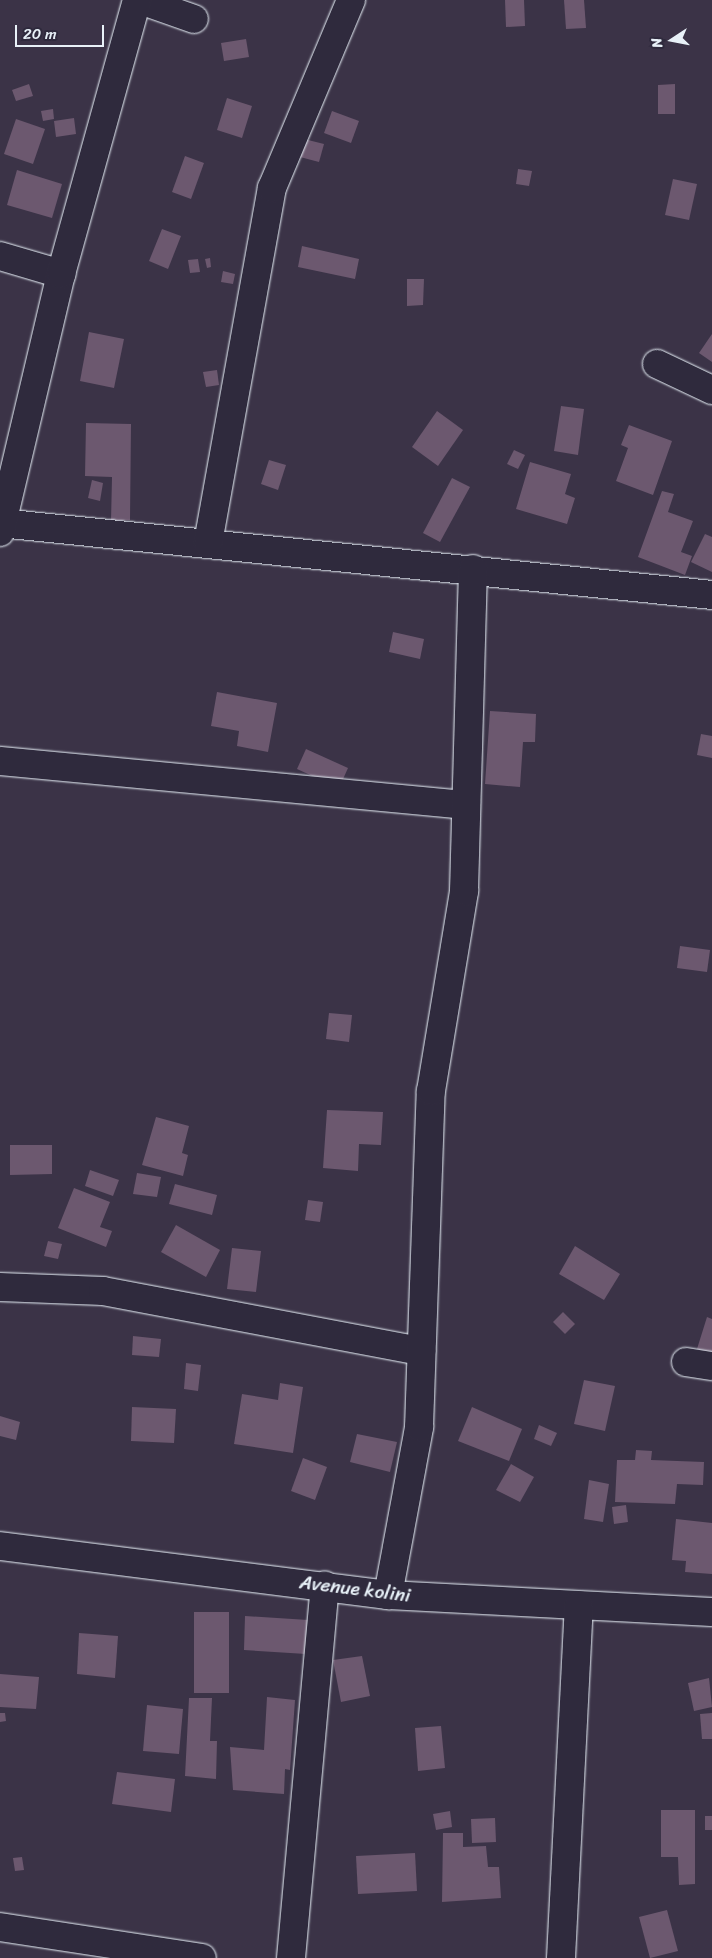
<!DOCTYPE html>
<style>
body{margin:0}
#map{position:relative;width:712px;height:1958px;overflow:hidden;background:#3b3347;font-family:Sriracha,sans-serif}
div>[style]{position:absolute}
.building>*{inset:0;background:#6c586f}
.roads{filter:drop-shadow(0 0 1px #e8f1f8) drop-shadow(0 0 1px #e8f1f8)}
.minor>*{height:28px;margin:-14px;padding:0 14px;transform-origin:14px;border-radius:14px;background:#2f2a3d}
span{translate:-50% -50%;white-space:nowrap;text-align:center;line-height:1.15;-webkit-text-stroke:5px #2f2a3d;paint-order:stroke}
.street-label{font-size:19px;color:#e8f1f8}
.north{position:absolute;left:647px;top:15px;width:50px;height:50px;-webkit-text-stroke:4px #2f2a3d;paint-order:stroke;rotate:259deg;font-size:14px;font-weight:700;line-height:20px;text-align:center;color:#e8f1f8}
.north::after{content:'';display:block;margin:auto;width:18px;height:22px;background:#e8f1f8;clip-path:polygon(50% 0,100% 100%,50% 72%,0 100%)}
.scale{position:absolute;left:15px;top:25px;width:89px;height:22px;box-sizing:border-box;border:2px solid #e8f1f8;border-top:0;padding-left:6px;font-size:15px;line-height:18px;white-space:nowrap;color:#e8f1f8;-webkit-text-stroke:4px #2f2a3d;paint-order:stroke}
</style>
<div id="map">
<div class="building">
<i style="clip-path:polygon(505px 0,524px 0,525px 26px,506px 27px)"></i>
<i style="clip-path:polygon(564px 0,584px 0,586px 28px,566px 29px)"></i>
<i style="clip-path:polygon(246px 39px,249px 57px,224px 61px,221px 43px)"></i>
<i style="clip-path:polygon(29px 84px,33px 96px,16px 101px,12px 90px)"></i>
<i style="clip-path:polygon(675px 84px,675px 114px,658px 114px,658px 85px)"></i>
<i style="clip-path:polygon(227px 98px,252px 106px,242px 138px,217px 130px)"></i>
<i style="clip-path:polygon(53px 109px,54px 119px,43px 121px,41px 111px)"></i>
<i style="clip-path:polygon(332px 111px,359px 121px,351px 143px,324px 133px)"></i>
<i style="clip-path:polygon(74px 118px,76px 134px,56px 137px,54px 121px)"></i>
<i style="clip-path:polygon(16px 119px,45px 129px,33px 164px,4px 154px)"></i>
<i style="clip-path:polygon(304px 139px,324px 144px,319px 162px,300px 157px)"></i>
<i style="clip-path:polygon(185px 156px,204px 163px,191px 199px,172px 192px)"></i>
<i style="clip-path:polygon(518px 169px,532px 171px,529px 186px,516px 184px)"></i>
<i style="clip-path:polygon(17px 170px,62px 184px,52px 218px,7px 205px)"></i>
<i style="clip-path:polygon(673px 179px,697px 184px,689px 220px,665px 215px)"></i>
<i style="clip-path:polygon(162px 229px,181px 236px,168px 269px,149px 261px)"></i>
<i style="clip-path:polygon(302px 246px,359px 259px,355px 279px,298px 267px)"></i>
<i style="clip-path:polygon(210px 258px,211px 267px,207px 268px,205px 259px)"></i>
<i style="clip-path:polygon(198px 259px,200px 272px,190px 273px,188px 260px)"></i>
<i style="clip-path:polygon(223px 271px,235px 274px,233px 284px,221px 282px)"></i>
<i style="clip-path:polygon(407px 279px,424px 279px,423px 305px,407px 306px)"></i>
<i style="clip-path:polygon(89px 332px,124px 339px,114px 388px,80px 381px)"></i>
<i style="clip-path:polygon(712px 334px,712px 362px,699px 353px)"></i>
<i style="clip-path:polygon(217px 370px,219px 385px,206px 387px,203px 372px)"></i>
<i style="clip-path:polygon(561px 406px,584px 409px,578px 455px,554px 451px)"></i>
<i style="clip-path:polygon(437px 411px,463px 430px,438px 466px,412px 447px)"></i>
<i style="clip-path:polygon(86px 423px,131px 424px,130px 520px,111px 521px,112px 477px,85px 476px)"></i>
<i style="clip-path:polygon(629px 425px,672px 441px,653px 495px,616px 481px,628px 448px,621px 445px)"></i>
<i style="clip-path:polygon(514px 450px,525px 455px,518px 469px,507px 464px)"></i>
<i style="clip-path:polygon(269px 460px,286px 465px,278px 490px,261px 484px)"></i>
<i style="clip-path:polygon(530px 462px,571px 474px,565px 494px,575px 498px,567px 524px,516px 509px)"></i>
<i style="clip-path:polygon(452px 478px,470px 487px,440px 542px,423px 533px)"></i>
<i style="clip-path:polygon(92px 480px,103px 483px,100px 501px,88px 498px)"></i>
<i style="clip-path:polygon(662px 491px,674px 494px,668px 512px,693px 521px,681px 552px,692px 556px,685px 575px,638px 557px)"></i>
<i style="clip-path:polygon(705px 534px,712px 537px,712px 572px,691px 562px)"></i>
<i style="clip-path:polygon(393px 632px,424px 639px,420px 659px,389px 652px)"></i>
<i style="clip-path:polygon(217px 692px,277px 703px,268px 752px,237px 746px,239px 731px,211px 726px)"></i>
<i style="clip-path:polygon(490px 711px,536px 714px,535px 742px,523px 742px,520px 787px,485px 784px)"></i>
<i style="clip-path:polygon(701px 734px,712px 736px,712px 758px,697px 755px)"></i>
<i style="clip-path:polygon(306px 749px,348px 768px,339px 788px,297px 769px)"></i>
<i style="clip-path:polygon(680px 946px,710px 950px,707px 972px,677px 968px)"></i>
<i style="clip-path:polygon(329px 1013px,352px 1015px,349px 1042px,326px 1039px)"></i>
<i style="clip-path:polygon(327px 1110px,383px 1112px,381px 1145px,359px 1144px,358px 1171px,323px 1168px)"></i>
<i style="clip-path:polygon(156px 1117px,189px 1126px,182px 1153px,188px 1155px,183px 1176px,142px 1165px)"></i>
<i style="clip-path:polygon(10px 1145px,52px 1145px,52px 1174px,10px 1175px)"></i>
<i style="clip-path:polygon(90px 1170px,119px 1180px,113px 1196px,85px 1186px)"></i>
<i style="clip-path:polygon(137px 1173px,161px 1177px,157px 1197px,133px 1194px)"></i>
<i style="clip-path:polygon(175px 1184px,217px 1195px,212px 1215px,169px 1204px)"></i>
<i style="clip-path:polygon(74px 1188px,110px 1202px,100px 1227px,112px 1231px,106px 1247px,58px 1228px)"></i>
<i style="clip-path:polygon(308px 1200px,323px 1202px,320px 1222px,305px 1220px)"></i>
<i style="clip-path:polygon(176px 1225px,220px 1250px,206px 1277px,161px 1252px)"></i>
<i style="clip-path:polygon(48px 1241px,62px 1244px,58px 1259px,44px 1256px)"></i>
<i style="clip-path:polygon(575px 1246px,620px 1274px,604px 1300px,559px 1274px)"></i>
<i style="clip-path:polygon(232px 1248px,261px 1251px,256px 1292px,227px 1289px)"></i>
<i style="clip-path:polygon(563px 1312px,575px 1324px,565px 1334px,553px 1322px)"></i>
<i style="clip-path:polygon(707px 1317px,712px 1319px,712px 1354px,697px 1349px)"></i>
<i style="clip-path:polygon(133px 1336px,161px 1339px,159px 1357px,132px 1355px)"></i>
<i style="clip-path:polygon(186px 1363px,201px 1365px,198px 1391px,184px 1389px)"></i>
<i style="clip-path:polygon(584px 1380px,615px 1386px,605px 1431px,574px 1424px)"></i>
<i style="clip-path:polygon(280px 1383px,303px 1387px,293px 1453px,234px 1444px,242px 1394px,278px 1400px)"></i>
<i style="clip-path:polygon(132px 1407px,176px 1409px,174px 1443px,131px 1441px)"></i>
<i style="clip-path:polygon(472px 1407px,522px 1429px,509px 1461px,458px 1441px)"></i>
<i style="clip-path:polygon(0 1416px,20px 1422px,16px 1440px,0 1436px)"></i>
<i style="clip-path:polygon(539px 1425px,557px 1433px,551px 1446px,534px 1439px)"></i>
<i style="clip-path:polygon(357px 1434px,397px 1442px,390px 1472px,350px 1462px)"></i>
<i style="clip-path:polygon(636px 1450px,652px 1451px,651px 1460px,704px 1462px,703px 1485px,677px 1484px,675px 1504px,615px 1502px,617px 1460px,635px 1460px)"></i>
<i style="clip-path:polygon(303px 1458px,327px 1467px,315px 1500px,291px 1491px)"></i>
<i style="clip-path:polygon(511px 1464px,534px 1477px,520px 1502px,496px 1490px)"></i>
<i style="clip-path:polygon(589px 1480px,609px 1484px,603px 1522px,584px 1519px)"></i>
<i style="clip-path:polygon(626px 1505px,628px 1522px,614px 1524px,612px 1507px)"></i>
<i style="clip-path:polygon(676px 1519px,712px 1523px,712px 1574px,685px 1572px,686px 1561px,672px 1560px)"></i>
<i style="clip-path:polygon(194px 1612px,229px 1612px,229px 1693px,194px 1693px)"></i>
<i style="clip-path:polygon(245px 1616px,308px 1620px,306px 1654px,244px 1650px)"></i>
<i style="clip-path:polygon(79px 1633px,118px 1636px,115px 1678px,77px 1674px)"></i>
<i style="clip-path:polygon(362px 1656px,370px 1696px,341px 1702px,333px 1660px)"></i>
<i style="clip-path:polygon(0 1674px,39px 1677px,36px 1709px,0 1707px)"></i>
<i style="clip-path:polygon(709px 1678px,712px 1707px,694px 1711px,688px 1683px)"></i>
<i style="clip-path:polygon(267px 1697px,295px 1700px,290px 1770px,285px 1769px,284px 1794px,233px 1790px,230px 1747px,264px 1750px)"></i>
<i style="clip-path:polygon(189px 1698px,212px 1698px,210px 1741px,217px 1741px,216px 1779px,185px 1776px)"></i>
<i style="clip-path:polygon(147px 1705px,183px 1709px,179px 1754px,143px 1751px)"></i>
<i style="clip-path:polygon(0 1713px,5px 1713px,6px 1721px,0 1722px)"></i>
<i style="clip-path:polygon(712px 1713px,712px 1739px,702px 1739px,700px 1714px)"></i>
<i style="clip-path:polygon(441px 1726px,445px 1768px,418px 1771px,415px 1728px)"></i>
<i style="clip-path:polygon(117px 1772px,175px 1779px,171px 1812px,112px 1804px)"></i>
<i style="clip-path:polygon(661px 1810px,695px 1810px,695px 1884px,679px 1885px,678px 1857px,661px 1857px)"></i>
<i style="clip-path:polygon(450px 1811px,452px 1827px,436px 1830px,433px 1814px)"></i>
<i style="clip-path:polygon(705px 1816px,712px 1816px,712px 1830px,705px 1830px)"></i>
<i style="clip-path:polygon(495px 1818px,496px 1842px,472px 1843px,471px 1819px)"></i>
<i style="clip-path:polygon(443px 1833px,463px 1833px,463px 1847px,486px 1846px,488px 1867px,499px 1867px,501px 1898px,442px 1902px)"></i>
<i style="clip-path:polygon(415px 1853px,417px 1891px,358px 1894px,356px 1856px)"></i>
<i style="clip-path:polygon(22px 1857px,24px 1870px,15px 1871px,13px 1858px)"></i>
<i style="clip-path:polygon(667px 1910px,678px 1951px,650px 1958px,639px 1917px)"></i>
</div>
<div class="roads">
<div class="minor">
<i style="left:140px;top:0;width:57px;rotate:19.4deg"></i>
<i style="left:0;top:256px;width:64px;rotate:16.4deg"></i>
<i style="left:657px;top:364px;width:61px;rotate:25.3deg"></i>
<i style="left:0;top:523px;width:716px;rotate:5.77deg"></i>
<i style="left:0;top:532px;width:265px;rotate:-76.7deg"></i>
<i style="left:61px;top:274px;width:284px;rotate:-74.5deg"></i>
<i style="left:208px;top:543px;width:361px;rotate:-79.8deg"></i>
<i style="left:272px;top:188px;width:204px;rotate:-67.2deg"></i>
<i style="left:0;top:761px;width:468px;rotate:5.4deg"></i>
<i style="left:0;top:1287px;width:103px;rotate:2.2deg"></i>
<i style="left:103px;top:1291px;width:324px;rotate:10.7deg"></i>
<i style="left:686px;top:1362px;width:26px;rotate:9deg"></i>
<i style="left:0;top:1546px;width:391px;rotate:7.2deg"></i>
<i style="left:388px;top:1595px;width:324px;rotate:3deg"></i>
<i style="left:388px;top:1595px;width:171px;rotate:-79.5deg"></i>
<i style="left:419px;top:1427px;width:336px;rotate:-88deg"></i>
<i style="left:431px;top:1091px;width:203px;rotate:-80.6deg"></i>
<i style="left:464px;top:891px;width:322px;rotate:-88.4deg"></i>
<i style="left:0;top:1927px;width:204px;rotate:8.7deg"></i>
<i style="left:291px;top:1958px;width:374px;rotate:-84.8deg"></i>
<i style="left:561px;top:1958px;width:353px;rotate:-87.1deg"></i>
</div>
</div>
<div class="street-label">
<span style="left:355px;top:1589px;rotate:7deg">Avenue kolini</span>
</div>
<div class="north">N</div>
<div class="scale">20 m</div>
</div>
